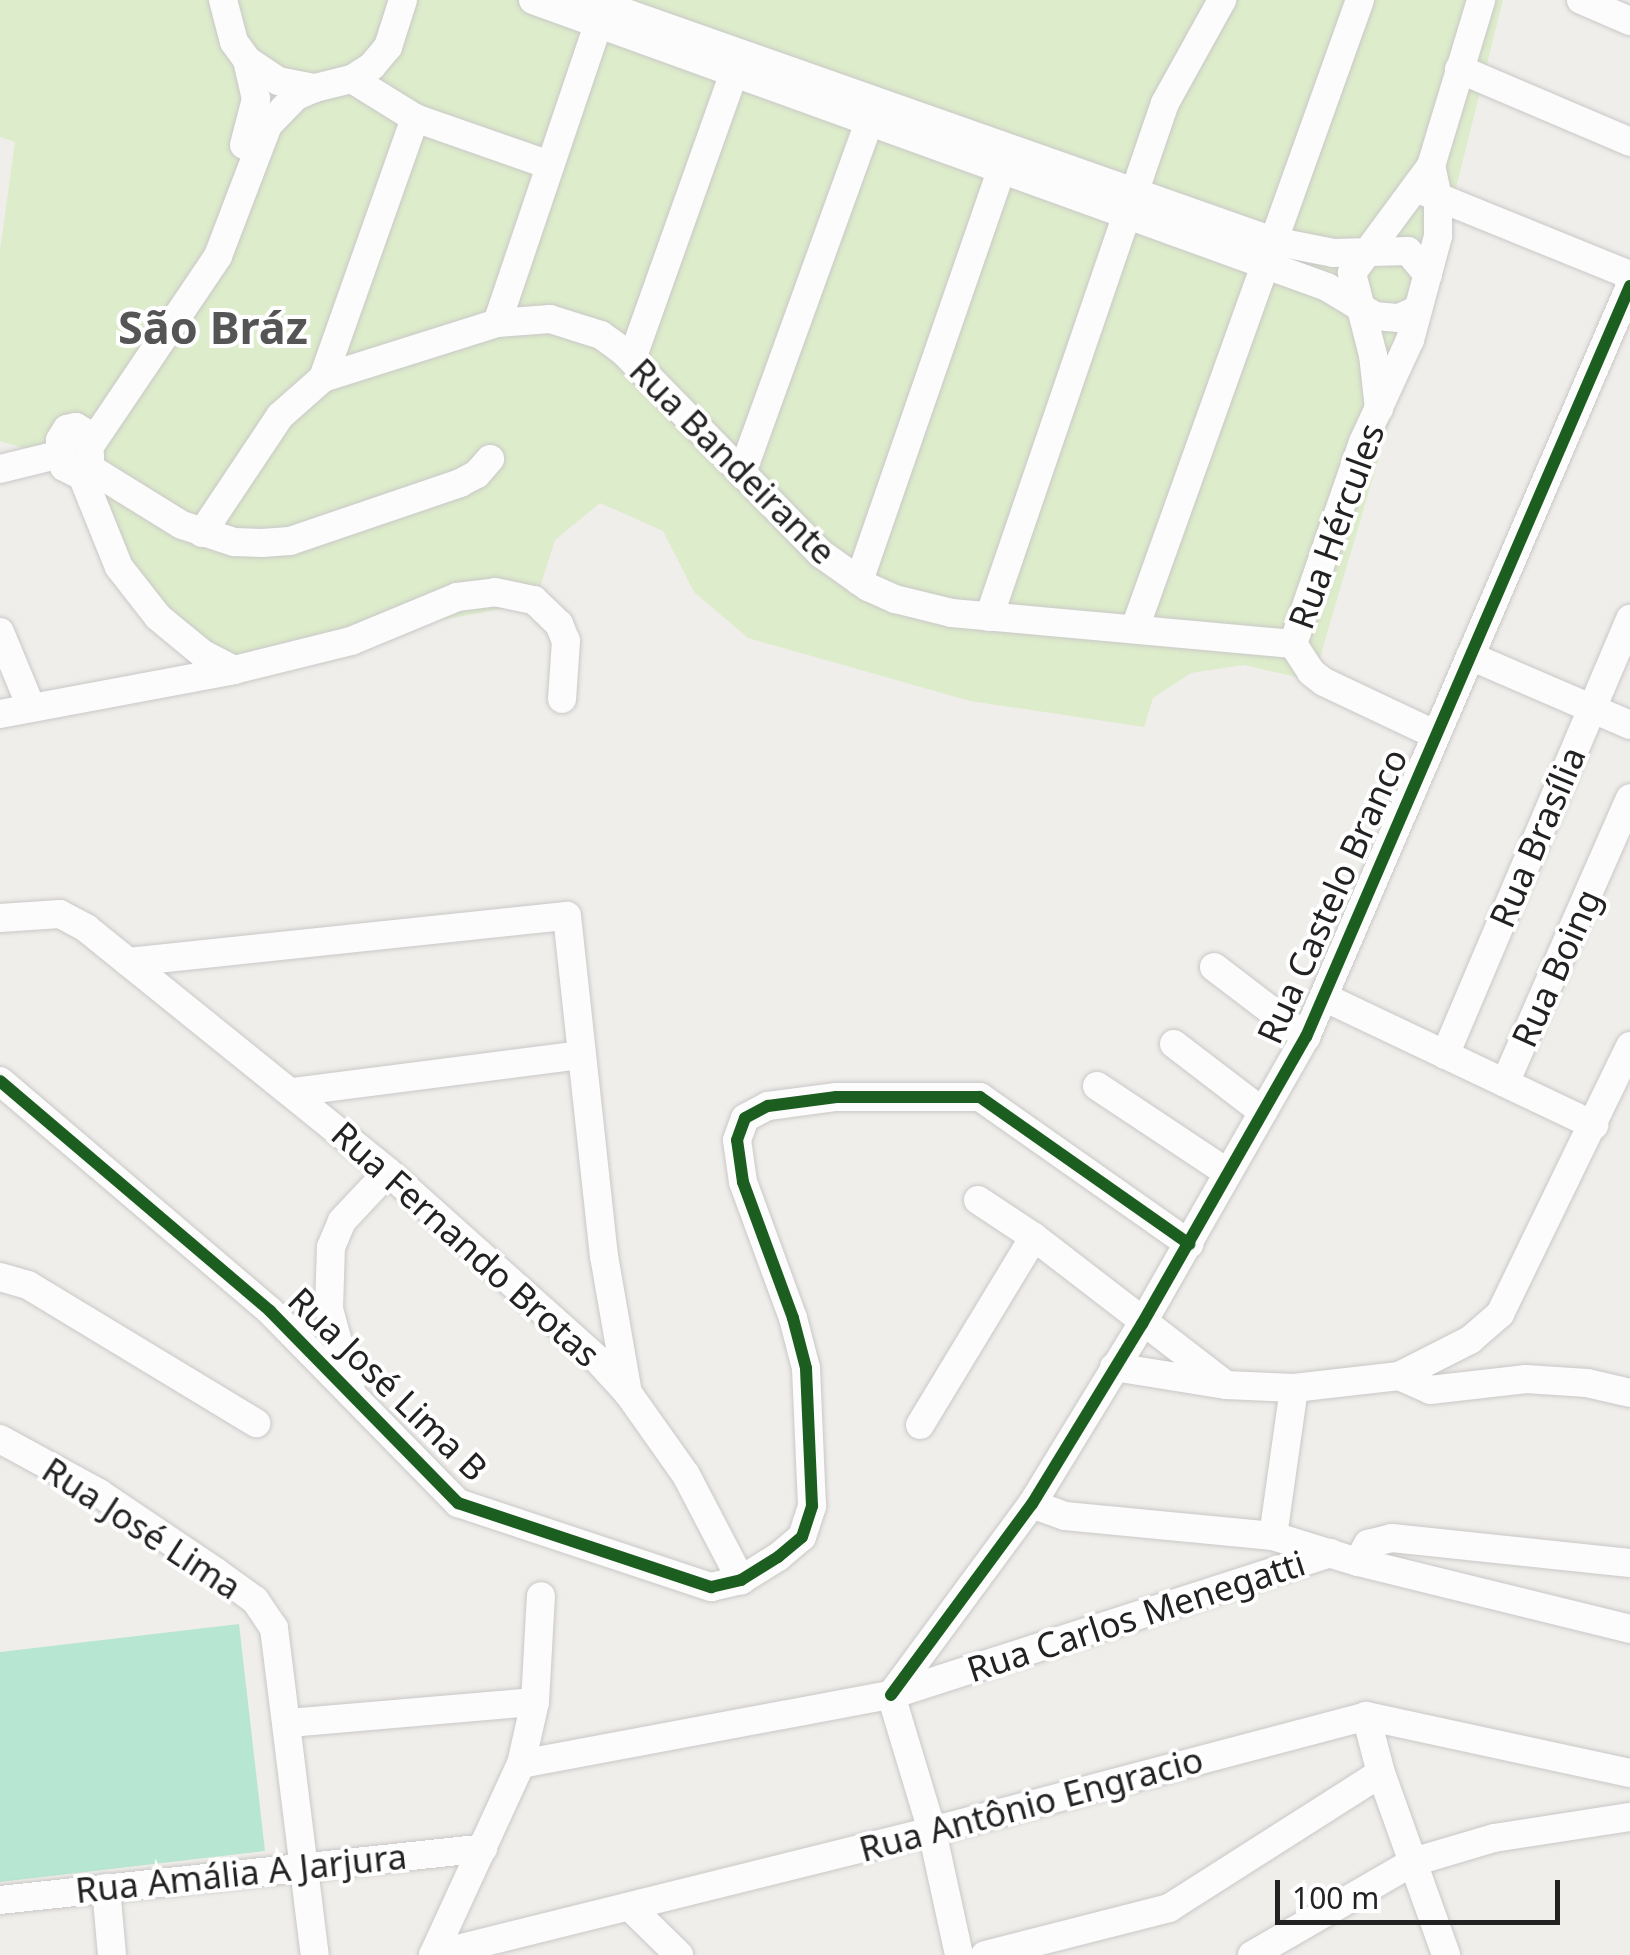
<!DOCTYPE html>
<meta charset="utf-8">
<style>
body{margin:0}
#map{position:relative;width:1630px;height:1955px;overflow:hidden;background:#f0eeeb;font-family:"Noto Sans",sans-serif}
div>[style]{position:absolute}
.grass>*{inset:0;background:#ddeccb}
.pitch>*{inset:0;background:#b7e6d2}
.roads{filter:drop-shadow(0 0 2px #c9c8c7) drop-shadow(0 0 2px #c9c8c7)}
.minor>*{height:28px;margin:-14px;padding:0 14px;transform-origin:14px;border-radius:14px;background:#fdfcfc}
.cycleway>*{height:12px;margin:-6px;padding:0 6px;transform-origin:6px;border-radius:6px;background:#1b5e20}
span{translate:-50% -50%;white-space:nowrap;text-align:center;line-height:1.15;-webkit-text-stroke:8px #fff;paint-order:stroke}
.street-label{font-size:35px;color:#222}
.district-label{font-size:45px;color:#555;font-weight:700}
.scale{position:absolute;left:1275px;top:1880px;width:285px;height:45px;box-sizing:border-box;border:5px solid #222;border-top:0;padding-left:12px;font-size:30px;line-height:35px;white-space:nowrap;color:#222;-webkit-text-stroke:8px #fff;paint-order:stroke}
</style>
<div id="map">
<div class="grass">
<i style="clip-path:polygon(0 0,1503px 0,1443px 240px,1313px 681px,1244px 665px,1191px 673px,1153px 698px,1144px 727px,970px 701px,748px 638px,694px 592px,663px 531px,600px 503px,555px 540px,535px 603px,229px 658px,131px 584px,77px 464px,0 441px,0 250px,15px 142px,0 137px)"></i>
</div>
<div class="pitch">
<i style="clip-path:polygon(239px 1624px,265px 1851px,0 1882px,0 1652px)"></i>
</div>
<div class="roads">
<div class="minor">
<i style="left:223px;top:0;width:43px;rotate:75.3deg"></i>
<i style="left:234px;top:42px;width:22px;rotate:54deg"></i>
<i style="left:247px;top:60px;width:37px;rotate:34deg"></i>
<i style="left:278px;top:81px;width:38px;rotate:11deg"></i>
<i style="left:315px;top:88px;width:38px;rotate:-14deg"></i>
<i style="left:352px;top:79px;width:24px;rotate:-33deg"></i>
<i style="left:372px;top:66px;width:25px;rotate:-50deg"></i>
<i style="left:388px;top:47px;width:49px;rotate:-72.3deg"></i>
<i style="left:533px;top:0;width:844px;rotate:19.87deg"></i>
<i style="left:1327px;top:287px;width:56px;rotate:31.1deg"></i>
<i style="left:1375px;top:316px;width:24px;rotate:5deg"></i>
<i style="left:1399px;top:318px;width:20px;rotate:-24deg"></i>
<i style="left:589px;top:0;width:725px;rotate:19.41deg"></i>
<i style="left:1273px;top:241px;width:62px;rotate:11.1deg"></i>
<i style="left:1334px;top:253px;width:74px;rotate:-1.5deg"></i>
<i style="left:1408px;top:251px;width:31px;rotate:50deg"></i>
<i style="left:1581px;top:0;width:53px;rotate:23.2deg"></i>
<i style="left:1459px;top:69px;width:186px;rotate:23.1deg"></i>
<i style="left:352px;top:79px;width:74px;rotate:31.8deg"></i>
<i style="left:415px;top:118px;width:142px;rotate:19.3deg"></i>
<i style="left:244px;top:145px;width:48px;rotate:-75.4deg"></i>
<i style="left:256px;top:99px;width:40px;rotate:-103deg"></i>
<i style="left:1423px;top:191px;width:223px;rotate:22.1deg"></i>
<i style="left:497px;top:323px;width:334px;rotate:-71.3deg"></i>
<i style="left:632px;top:359px;width:323px;rotate:-70.4deg"></i>
<i style="left:323px;top:378px;width:276px;rotate:-70.5deg"></i>
<i style="left:1379px;top:409px;width:54px;rotate:-96.3deg"></i>
<i style="left:1373px;top:355px;width:85px;rotate:-104.4deg"></i>
<i style="left:1352px;top:273px;width:133px;rotate:-53.6deg"></i>
<i style="left:1431px;top:166px;width:173px;rotate:-73.2deg"></i>
<i style="left:76px;top:427px;width:14px;rotate:30deg"></i>
<i style="left:88px;top:434px;width:23px;rotate:85deg"></i>
<i style="left:90px;top:457px;width:10px;rotate:101deg"></i>
<i style="left:88px;top:467px;width:13px;rotate:153deg"></i>
<i style="left:76px;top:473px;width:13px;rotate:-153deg"></i>
<i style="left:64px;top:467px;width:27px;rotate:-98deg"></i>
<i style="left:60px;top:440px;width:13px;rotate:-58deg"></i>
<i style="left:67px;top:429px;width:9px;rotate:-13deg"></i>
<i style="left:90px;top:446px;width:229px;rotate:-56deg"></i>
<i style="left:218px;top:256px;width:140px;rotate:-69.1deg"></i>
<i style="left:268px;top:125px;width:40px;rotate:-46deg"></i>
<i style="left:296px;top:96px;width:21px;rotate:-23deg"></i>
<i style="left:88px;top:467px;width:110px;rotate:31.7deg"></i>
<i style="left:182px;top:525px;width:55px;rotate:18.1deg"></i>
<i style="left:234px;top:542px;width:28px;rotate:2deg"></i>
<i style="left:262px;top:543px;width:28px;rotate:-4deg"></i>
<i style="left:290px;top:541px;width:180px;rotate:-18.8deg"></i>
<i style="left:460px;top:483px;width:19px;rotate:-28deg"></i>
<i style="left:477px;top:474px;width:20px;rotate:-49deg"></i>
<i style="left:0;top:469px;width:63px;rotate:-13.8deg"></i>
<i style="left:81px;top:473px;width:101px;rotate:68deg"></i>
<i style="left:119px;top:567px;width:63px;rotate:52deg"></i>
<i style="left:158px;top:617px;width:58px;rotate:39.4deg"></i>
<i style="left:203px;top:654px;width:35px;rotate:27deg"></i>
<i style="left:742px;top:473px;width:388px;rotate:-70.1deg"></i>
<i style="left:202px;top:533px;width:141px;rotate:-56.3deg"></i>
<i style="left:280px;top:416px;width:57px;rotate:-41.5deg"></i>
<i style="left:323px;top:378px;width:182px;rotate:-17.5deg"></i>
<i style="left:497px;top:323px;width:53px;rotate:-4.3deg"></i>
<i style="left:550px;top:319px;width:53px;rotate:17.4deg"></i>
<i style="left:601px;top:335px;width:27px;rotate:36deg"></i>
<i style="left:623px;top:351px;width:282px;rotate:45.7deg"></i>
<i style="left:820px;top:553px;width:59px;rotate:35.3deg"></i>
<i style="left:868px;top:587px;width:30px;rotate:24deg"></i>
<i style="left:895px;top:599px;width:59px;rotate:13.8deg"></i>
<i style="left:952px;top:613px;width:342px;rotate:5.2deg"></i>
<i style="left:859px;top:581px;width:453px;rotate:-70.9deg"></i>
<i style="left:989px;top:617px;width:543px;rotate:-71.1deg"></i>
<i style="left:1165px;top:103px;width:118px;rotate:-61deg"></i>
<i style="left:1135px;top:628px;width:667px;rotate:-70.29deg"></i>
<i style="left:0;top:632px;width:81px;rotate:67.5deg"></i>
<i style="left:1293px;top:644px;width:214px;rotate:-70.9deg"></i>
<i style="left:1363px;top:442px;width:112px;rotate:-65.3deg"></i>
<i style="left:1410px;top:340px;width:108px;rotate:-74.9deg"></i>
<i style="left:1438px;top:236px;width:38px;rotate:-90deg"></i>
<i style="left:1438px;top:198px;width:33px;rotate:-102deg"></i>
<i style="left:1293px;top:644px;width:33px;rotate:57deg"></i>
<i style="left:1311px;top:672px;width:16px;rotate:38deg"></i>
<i style="left:1324px;top:682px;width:124px;rotate:25.3deg"></i>
<i style="left:1470px;top:656px;width:174px;rotate:23.3deg"></i>
<i style="left:0;top:714px;width:238px;rotate:-10.6deg"></i>
<i style="left:234px;top:670px;width:121px;rotate:-13.9deg"></i>
<i style="left:351px;top:641px;width:115px;rotate:-22.5deg"></i>
<i style="left:457px;top:597px;width:38px;rotate:-7deg"></i>
<i style="left:495px;top:592px;width:40px;rotate:12deg"></i>
<i style="left:534px;top:600px;width:35px;rotate:44deg"></i>
<i style="left:559px;top:624px;width:18px;rotate:68deg"></i>
<i style="left:566px;top:641px;width:58px;rotate:93.9deg"></i>
<i style="left:0;top:918px;width:60px;rotate:-3.8deg"></i>
<i style="left:60px;top:914px;width:30px;rotate:28deg"></i>
<i style="left:86px;top:928px;width:388px;rotate:38.9deg"></i>
<i style="left:388px;top:1172px;width:280px;rotate:41.8deg"></i>
<i style="left:597px;top:1359px;width:46px;rotate:47.6deg"></i>
<i style="left:628px;top:1393px;width:100px;rotate:54.7deg"></i>
<i style="left:686px;top:1475px;width:119px;rotate:62.4deg"></i>
<i style="left:128px;top:962px;width:441px;rotate:-6deg"></i>
<i style="left:567px;top:916px;width:342px;rotate:83.8deg"></i>
<i style="left:604px;top:1256px;width:139px;rotate:80.1deg"></i>
<i style="left:1214px;top:967px;width:116px;rotate:37.3deg"></i>
<i style="left:1326px;top:998px;width:297px;rotate:25.4deg"></i>
<i style="left:1174px;top:1044px;width:112px;rotate:37.4deg"></i>
<i style="left:1445px;top:1055px;width:474px;rotate:-67deg"></i>
<i style="left:0;top:1081px;width:355px;rotate:40.4deg"></i>
<i style="left:270px;top:1311px;width:269px;rotate:45.6deg"></i>
<i style="left:458px;top:1503px;width:267px;rotate:18.4deg"></i>
<i style="left:711px;top:1587px;width:31px;rotate:-13deg"></i>
<i style="left:741px;top:1580px;width:44px;rotate:-31.9deg"></i>
<i style="left:778px;top:1557px;width:31px;rotate:-40deg"></i>
<i style="left:802px;top:1537px;width:33px;rotate:-72deg"></i>
<i style="left:812px;top:1506px;width:138px;rotate:-92.5deg"></i>
<i style="left:806px;top:1368px;width:52px;rotate:-104.6deg"></i>
<i style="left:793px;top:1318px;width:145px;rotate:-110.2deg"></i>
<i style="left:743px;top:1182px;width:42px;rotate:-98.1deg"></i>
<i style="left:737px;top:1140px;width:23px;rotate:-70deg"></i>
<i style="left:745px;top:1118px;width:26px;rotate:-28deg"></i>
<i style="left:768px;top:1106px;width:69px;rotate:-7.5deg"></i>
<i style="left:836px;top:1097px;width:144px"></i>
<i style="left:980px;top:1097px;width:256px;rotate:35.1deg"></i>
<i style="left:1505px;top:1083px;width:311px;rotate:-66.3deg"></i>
<i style="left:1097px;top:1086px;width:157px;rotate:33.6deg"></i>
<i style="left:292px;top:1092px;width:292px;rotate:-7.3deg"></i>
<i style="left:978px;top:1200px;width:67px;rotate:33.5deg"></i>
<i style="left:1034px;top:1237px;width:236px;rotate:37.6deg"></i>
<i style="left:0;top:1277px;width:29px;rotate:16deg"></i>
<i style="left:28px;top:1285px;width:267px;rotate:31.2deg"></i>
<i style="left:1114px;top:1367px;width:113px;rotate:9.1deg"></i>
<i style="left:1226px;top:1385px;width:68px;rotate:2.5deg"></i>
<i style="left:1294px;top:1388px;width:106px;rotate:-6.5deg"></i>
<i style="left:1399px;top:1376px;width:80px;rotate:-26.9deg"></i>
<i style="left:1470px;top:1340px;width:40px;rotate:-41deg"></i>
<i style="left:1500px;top:1314px;width:298px;rotate:-64.1deg"></i>
<i style="left:1399px;top:1376px;width:34px;rotate:24deg"></i>
<i style="left:1430px;top:1390px;width:97px;rotate:-6.5deg"></i>
<i style="left:1526px;top:1379px;width:61px;rotate:3.8deg"></i>
<i style="left:1587px;top:1383px;width:44px;rotate:13.1deg"></i>
<i style="left:351px;top:1390px;width:84px;rotate:-105.2deg"></i>
<i style="left:329px;top:1309px;width:62px;rotate:-88.2deg"></i>
<i style="left:331px;top:1247px;width:28px;rotate:-67deg"></i>
<i style="left:342px;top:1221px;width:67px;rotate:-46.8deg"></i>
<i style="left:920px;top:1425px;width:220px;rotate:-58.8deg"></i>
<i style="left:0;top:1439px;width:113px;rotate:28.6deg"></i>
<i style="left:99px;top:1493px;width:141px;rotate:34deg"></i>
<i style="left:216px;top:1572px;width:48px;rotate:35.7deg"></i>
<i style="left:255px;top:1600px;width:34px;rotate:56deg"></i>
<i style="left:274px;top:1628px;width:330px;rotate:82.9deg"></i>
<i style="left:1032px;top:1504px;width:35px;rotate:20deg"></i>
<i style="left:1065px;top:1516px;width:209px;rotate:5.5deg"></i>
<i style="left:1273px;top:1536px;width:89px;rotate:17deg"></i>
<i style="left:1358px;top:1562px;width:280px;rotate:13.8deg"></i>
<i style="left:1273px;top:1536px;width:149px;rotate:-81.9deg"></i>
<i style="left:1358px;top:1562px;width:21px;rotate:-61deg"></i>
<i style="left:1368px;top:1544px;width:25px;rotate:-14deg"></i>
<i style="left:1392px;top:1538px;width:239px;rotate:6deg"></i>
<i style="left:891px;top:1695px;width:237px;rotate:-53.6deg"></i>
<i style="left:1032px;top:1504px;width:211px;rotate:-58.6deg"></i>
<i style="left:1142px;top:1324px;width:331px;rotate:-60.3deg"></i>
<i style="left:1306px;top:1037px;width:818px;rotate:-66.66deg"></i>
<i style="left:891px;top:1695px;width:142px;rotate:73.2deg"></i>
<i style="left:932px;top:1831px;width:127px;rotate:77.7deg"></i>
<i style="left:1366px;top:1716px;width:59px;rotate:75.3deg"></i>
<i style="left:1381px;top:1773px;width:193px;rotate:70.3deg"></i>
<i style="left:289px;top:1723px;width:247px;rotate:-4.9deg"></i>
<i style="left:521px;top:1764px;width:376px;rotate:-10.6deg"></i>
<i style="left:891px;top:1695px;width:462px;rotate:-17.9deg"></i>
<i style="left:106px;top:1888px;width:67px;rotate:84.9deg"></i>
<i style="left:0;top:1900px;width:486px;rotate:-6.1deg"></i>
<i style="left:630px;top:1907px;width:69px;rotate:44.4deg"></i>
<i style="left:433px;top:1955px;width:514px;rotate:-13.96deg"></i>
<i style="left:932px;top:1831px;width:449px;rotate:-14.8deg"></i>
<i style="left:1366px;top:1716px;width:270px;rotate:12.2deg"></i>
<i style="left:433px;top:1955px;width:210px;rotate:-65.3deg"></i>
<i style="left:521px;top:1764px;width:64px;rotate:-77.3deg"></i>
<i style="left:535px;top:1702px;width:106px;rotate:-86.8deg"></i>
<i style="left:985px;top:1955px;width:190px;rotate:-14.3deg"></i>
<i style="left:1169px;top:1908px;width:251px;rotate:-32.5deg"></i>
<i style="left:1252px;top:1955px;width:186px;rotate:-30deg"></i>
<i style="left:1413px;top:1862px;width:84px;rotate:-16.5deg"></i>
<i style="left:1494px;top:1838px;width:138px;rotate:-8.8deg"></i>
</div>
</div>
<div class="cycleway">
<i style="left:0;top:1081px;width:355px;rotate:40.4deg"></i>
<i style="left:270px;top:1311px;width:269px;rotate:45.6deg"></i>
<i style="left:458px;top:1503px;width:267px;rotate:18.4deg"></i>
<i style="left:711px;top:1587px;width:31px;rotate:-13deg"></i>
<i style="left:741px;top:1580px;width:44px;rotate:-31.9deg"></i>
<i style="left:778px;top:1557px;width:31px;rotate:-40deg"></i>
<i style="left:802px;top:1537px;width:33px;rotate:-72deg"></i>
<i style="left:812px;top:1506px;width:138px;rotate:-92.5deg"></i>
<i style="left:806px;top:1368px;width:52px;rotate:-104.6deg"></i>
<i style="left:793px;top:1318px;width:145px;rotate:-110.2deg"></i>
<i style="left:743px;top:1182px;width:42px;rotate:-98.1deg"></i>
<i style="left:737px;top:1140px;width:23px;rotate:-70deg"></i>
<i style="left:745px;top:1118px;width:26px;rotate:-28deg"></i>
<i style="left:768px;top:1106px;width:69px;rotate:-7.5deg"></i>
<i style="left:836px;top:1097px;width:144px"></i>
<i style="left:980px;top:1097px;width:256px;rotate:35.1deg"></i>
<i style="left:891px;top:1695px;width:237px;rotate:-53.6deg"></i>
<i style="left:1032px;top:1504px;width:211px;rotate:-58.6deg"></i>
<i style="left:1142px;top:1324px;width:331px;rotate:-60.3deg"></i>
<i style="left:1306px;top:1037px;width:818px;rotate:-66.66deg"></i>
</div>
<div class="street-label">
<span style="left:733px;top:461px;rotate:45deg">Rua Bandeirante</span>
<span style="left:1336px;top:526px;rotate:-70deg">Rua Hércules</span>
<span style="left:1537px;top:837px;rotate:-67deg">Rua Brasília</span>
<span style="left:1332px;top:896px;rotate:-66deg">Rua Castelo Branco</span>
<span style="left:1556px;top:968px;rotate:-66deg">Rua Boing</span>
<span style="left:466px;top:1244px;rotate:42deg">Rua Fernando Brotas</span>
<span style="left:388px;top:1384px;rotate:44deg">Rua José Lima B</span>
<span style="left:142px;top:1528px;rotate:33deg">Rua José Lima</span>
<span style="left:1136px;top:1616px;rotate:-18deg">Rua Carlos Menegatti</span>
<span style="left:1031px;top:1804px;rotate:-15deg">Rua Antônio Engracio</span>
<span style="left:241px;top:1873px;rotate:-6deg">Rua Amália A Jarjura</span>
</div>
<div class="district-label">
<span style="left:213px;top:327px">São Bráz</span>
</div>
<div class="scale">100 m</div>
</div>
